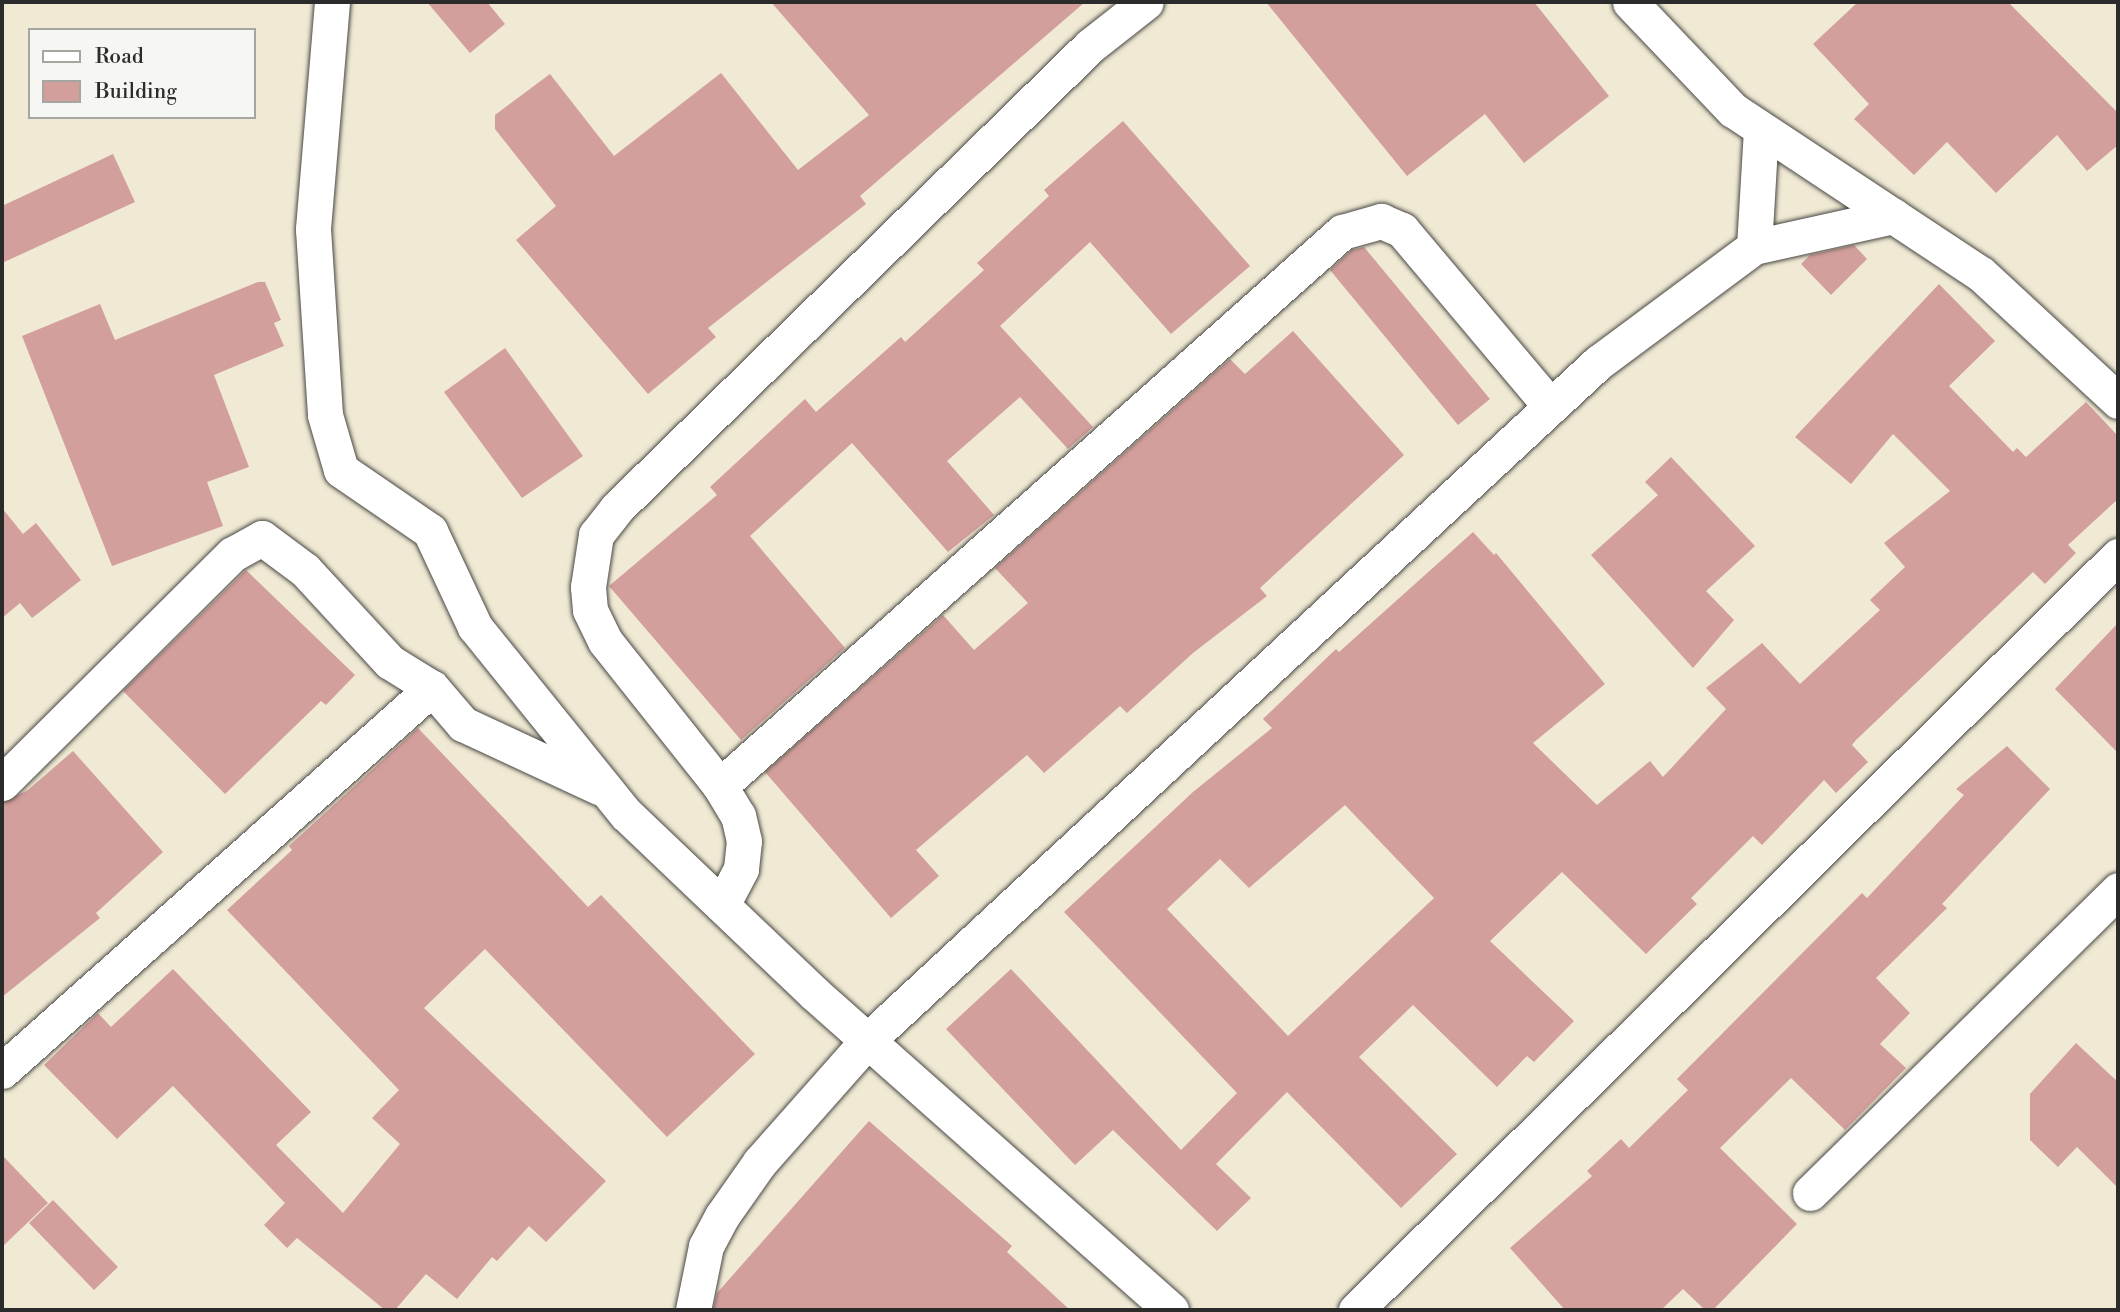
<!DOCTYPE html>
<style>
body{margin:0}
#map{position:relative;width:2120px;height:1312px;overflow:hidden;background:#f0e9d4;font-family:"Libre Bodoni",serif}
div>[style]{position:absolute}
.building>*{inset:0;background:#d39f9c}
.roads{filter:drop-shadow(0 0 2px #494844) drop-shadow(0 0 2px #494844)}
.minor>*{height:35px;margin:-17.5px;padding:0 17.5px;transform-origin:17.5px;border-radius:17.5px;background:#fff}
span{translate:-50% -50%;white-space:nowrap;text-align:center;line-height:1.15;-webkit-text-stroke:7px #f6f6f2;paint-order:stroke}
.frame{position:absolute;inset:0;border:4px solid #2b2b2b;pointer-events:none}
.legend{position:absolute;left:28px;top:28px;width:228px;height:91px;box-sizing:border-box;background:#f6f6f2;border:2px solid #a5a5a2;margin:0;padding:9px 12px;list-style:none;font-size:21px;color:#2b2b2b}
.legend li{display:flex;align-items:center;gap:14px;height:35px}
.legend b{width:35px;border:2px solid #a5a5a2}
</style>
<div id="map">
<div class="building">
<i style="clip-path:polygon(427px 2px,487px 2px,505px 24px,470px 53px)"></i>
<i style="clip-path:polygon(771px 2px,1085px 2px,860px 196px,866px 204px,708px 328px,716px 337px,648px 394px,516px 240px,556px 206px,495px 129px,495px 115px,550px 74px,614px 156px,721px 73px,798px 170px,869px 115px)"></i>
<i style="clip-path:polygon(1266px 2px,1534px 2px,1609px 96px,1524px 163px,1485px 114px,1407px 176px)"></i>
<i style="clip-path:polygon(1858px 2px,2008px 2px,2118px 113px,2118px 145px,2087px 171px,2057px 135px,1996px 193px,1947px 142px,1914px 175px,1854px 119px,1869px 104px,1813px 44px)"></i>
<i style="clip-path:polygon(1123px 121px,1250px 266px,1171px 334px,1090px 242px,1000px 326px,1093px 427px,1068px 449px,1020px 397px,947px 461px,994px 515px,948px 552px,852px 443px,750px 536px,845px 648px,741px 740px,609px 586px,717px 495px,710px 487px,805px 399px,816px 412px,901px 337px,905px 342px,984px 270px,977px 263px,1049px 196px,1044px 190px)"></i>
<i style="clip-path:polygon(113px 154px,135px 202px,2px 263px,2px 206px)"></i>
<i style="clip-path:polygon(1854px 245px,1867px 259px,1831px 295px,1801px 264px,1810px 255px)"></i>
<i style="clip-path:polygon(1364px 247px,1490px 399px,1458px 425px,1330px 270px,1352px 250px)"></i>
<i style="clip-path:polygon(258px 282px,265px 282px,281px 320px,274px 323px,284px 346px,214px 375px,249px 467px,207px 482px,223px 526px,112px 566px,22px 336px,100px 304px,115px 340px)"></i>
<i style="clip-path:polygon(evenodd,1939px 284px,1995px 341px,1949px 386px,2013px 452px,2017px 448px,2026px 457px,2086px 402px,2118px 436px,2118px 499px,2068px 545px,2076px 553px,2045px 584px,2033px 572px,1856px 740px,1852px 745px,1868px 762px,1836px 793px,1824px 780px,1762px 845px,1753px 836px,1691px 898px,1697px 904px,1646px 954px,1562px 872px,1490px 941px,1574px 1021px,1534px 1062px,1527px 1056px,1497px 1087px,1413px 1005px,1359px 1057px,1457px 1154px,1401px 1208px,1287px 1092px,1216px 1164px,1251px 1198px,1217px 1231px,1113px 1130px,1075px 1165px,946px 1029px,1011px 969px,1181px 1150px,1237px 1093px,1064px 912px,1193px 792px,1272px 728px,1263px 719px,1336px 649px,1339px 652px,1473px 532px,1494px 555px,1496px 553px,1605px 684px,1533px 743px,1597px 805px,1650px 761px,1663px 777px,1726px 709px,1706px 688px,1762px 643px,1800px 684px,1880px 610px,1870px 600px,1905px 567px,1884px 543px,1950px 491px,1893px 434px,1851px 484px,1795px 437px,1939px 284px,1345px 805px,1434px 898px,1288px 1036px,1167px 909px,1220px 859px,1249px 888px,1345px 805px)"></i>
<i style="clip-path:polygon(1293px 331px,1404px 455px,1260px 588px,1267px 596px,1193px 653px,1127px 713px,1120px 706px,1044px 773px,1027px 755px,916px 850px,939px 876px,891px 918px,765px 772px,943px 615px,974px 650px,1028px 603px,995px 568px,1230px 359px,1245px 374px)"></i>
<i style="clip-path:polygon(505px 348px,583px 456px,522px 498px,444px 392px)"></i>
<i style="clip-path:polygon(1671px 457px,1755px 546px,1706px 591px,1734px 620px,1693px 668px,1591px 555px,1658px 495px,1645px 482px)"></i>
<i style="clip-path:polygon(2px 508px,23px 534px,36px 523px,81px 580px,32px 618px,20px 603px,2px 618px)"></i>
<i style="clip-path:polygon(246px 570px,355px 675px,326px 705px,321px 701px,225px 794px,123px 691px)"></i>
<i style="clip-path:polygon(2118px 623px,2118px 753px,2055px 689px)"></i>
<i style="clip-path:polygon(418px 728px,588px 907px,601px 895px,755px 1054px,667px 1137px,485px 949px,424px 1008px,606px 1181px,546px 1242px,529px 1226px,497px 1261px,492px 1257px,457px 1299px,426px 1274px,395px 1310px,385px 1310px,297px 1238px,287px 1248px,264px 1225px,285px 1203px,173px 1086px,117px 1139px,44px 1065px,98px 1013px,111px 1027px,173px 969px,311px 1112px,276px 1145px,343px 1213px,400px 1144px,372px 1118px,399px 1090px,227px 910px,292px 850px,289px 846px)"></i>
<i style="clip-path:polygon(2007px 746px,2050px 789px,1942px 904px,1947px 908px,1876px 978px,1910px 1013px,1880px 1044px,1906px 1068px,1845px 1130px,1791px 1078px,1720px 1148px,1797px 1224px,1713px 1310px,1705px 1310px,1683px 1289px,1661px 1310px,1565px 1310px,1510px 1248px,1592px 1176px,1587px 1171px,1621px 1139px,1629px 1148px,1688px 1090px,1677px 1079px,1862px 893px,1867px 898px,1964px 795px,1956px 789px)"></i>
<i style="clip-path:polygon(73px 751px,163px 852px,96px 913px,100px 918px,2px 997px,2px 803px,28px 790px)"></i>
<i style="clip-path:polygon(2076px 1043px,2118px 1082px,2118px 1188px,2077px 1147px,2058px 1167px,2030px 1140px,2030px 1094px)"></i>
<i style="clip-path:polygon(869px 1121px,1012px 1246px,1007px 1252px,1070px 1310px,713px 1310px,717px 1293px)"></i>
<i style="clip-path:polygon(2px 1155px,48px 1203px,2px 1247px)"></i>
<i style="clip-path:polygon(53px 1200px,118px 1267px,94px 1290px,29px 1223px)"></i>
</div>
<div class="roads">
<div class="minor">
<i style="left:332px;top:2px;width:228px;rotate:94.8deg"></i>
<i style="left:313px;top:229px;width:186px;rotate:86.3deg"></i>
<i style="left:325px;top:415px;width:57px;rotate:73.8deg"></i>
<i style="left:341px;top:470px;width:108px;rotate:34.4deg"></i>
<i style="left:430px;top:531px;width:106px;rotate:64.9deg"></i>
<i style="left:475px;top:627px;width:240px;rotate:51.1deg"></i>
<i style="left:626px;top:814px;width:261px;rotate:43.6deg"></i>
<i style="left:815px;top:994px;width:476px;rotate:41.6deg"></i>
<i style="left:1630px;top:2px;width:149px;rotate:46.4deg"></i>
<i style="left:1733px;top:110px;width:297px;rotate:33.5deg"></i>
<i style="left:1981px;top:274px;width:187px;rotate:42.8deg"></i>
<i style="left:1754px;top:247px;width:117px;rotate:-86.6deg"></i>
<i style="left:2px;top:783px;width:325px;rotate:-44.8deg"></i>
<i style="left:233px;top:554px;width:33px;rotate:-29deg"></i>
<i style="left:262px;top:538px;width:54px;rotate:36.7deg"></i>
<i style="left:305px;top:570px;width:125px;rotate:47.3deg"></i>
<i style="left:390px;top:662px;width:49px;rotate:31.8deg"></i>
<i style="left:432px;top:688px;width:48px;rotate:49.3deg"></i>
<i style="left:463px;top:724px;width:150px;rotate:24.9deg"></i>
<i style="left:720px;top:786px;width:833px;rotate:-41.69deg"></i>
<i style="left:1342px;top:232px;width:41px;rotate:-15.8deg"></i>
<i style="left:1381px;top:221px;width:23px;rotate:23deg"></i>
<i style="left:1402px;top:230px;width:231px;rotate:49.9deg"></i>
<i style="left:722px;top:905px;width:41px;rotate:-62.2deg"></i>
<i style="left:741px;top:869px;width:28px;rotate:-84deg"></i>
<i style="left:744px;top:841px;width:26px;rotate:-103deg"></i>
<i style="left:738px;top:816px;width:35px;rotate:-121deg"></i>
<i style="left:720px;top:786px;width:185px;rotate:-128.4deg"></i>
<i style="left:605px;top:641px;width:34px;rotate:-116deg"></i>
<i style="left:590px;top:610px;width:23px;rotate:-95deg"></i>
<i style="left:588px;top:587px;width:53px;rotate:-81.3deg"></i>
<i style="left:596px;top:535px;width:34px;rotate:-52deg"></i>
<i style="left:617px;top:508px;width:661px;rotate:-44.33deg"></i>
<i style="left:1090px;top:46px;width:71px;rotate:-38.2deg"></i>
<i style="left:2px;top:1071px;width:576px;rotate:-41.69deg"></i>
<i style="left:1810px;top:1193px;width:432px;rotate:-44.5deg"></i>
<i style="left:693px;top:1310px;width:65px;rotate:-78.5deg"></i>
<i style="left:706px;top:1246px;width:34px;rotate:-62deg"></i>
<i style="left:722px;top:1216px;width:66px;rotate:-54.9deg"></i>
<i style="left:760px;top:1162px;width:163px;rotate:-48.5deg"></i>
<i style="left:868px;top:1040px;width:997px;rotate:-42.85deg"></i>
<i style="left:1599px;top:362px;width:193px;rotate:-36.6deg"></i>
<i style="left:1754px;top:247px;width:143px;rotate:-12.5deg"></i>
<i style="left:1356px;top:1310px;width:1072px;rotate:-44.7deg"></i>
</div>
</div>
<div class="frame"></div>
<ul class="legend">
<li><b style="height:9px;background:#fff"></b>Road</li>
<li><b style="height:19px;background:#d39f9c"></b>Building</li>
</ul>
</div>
